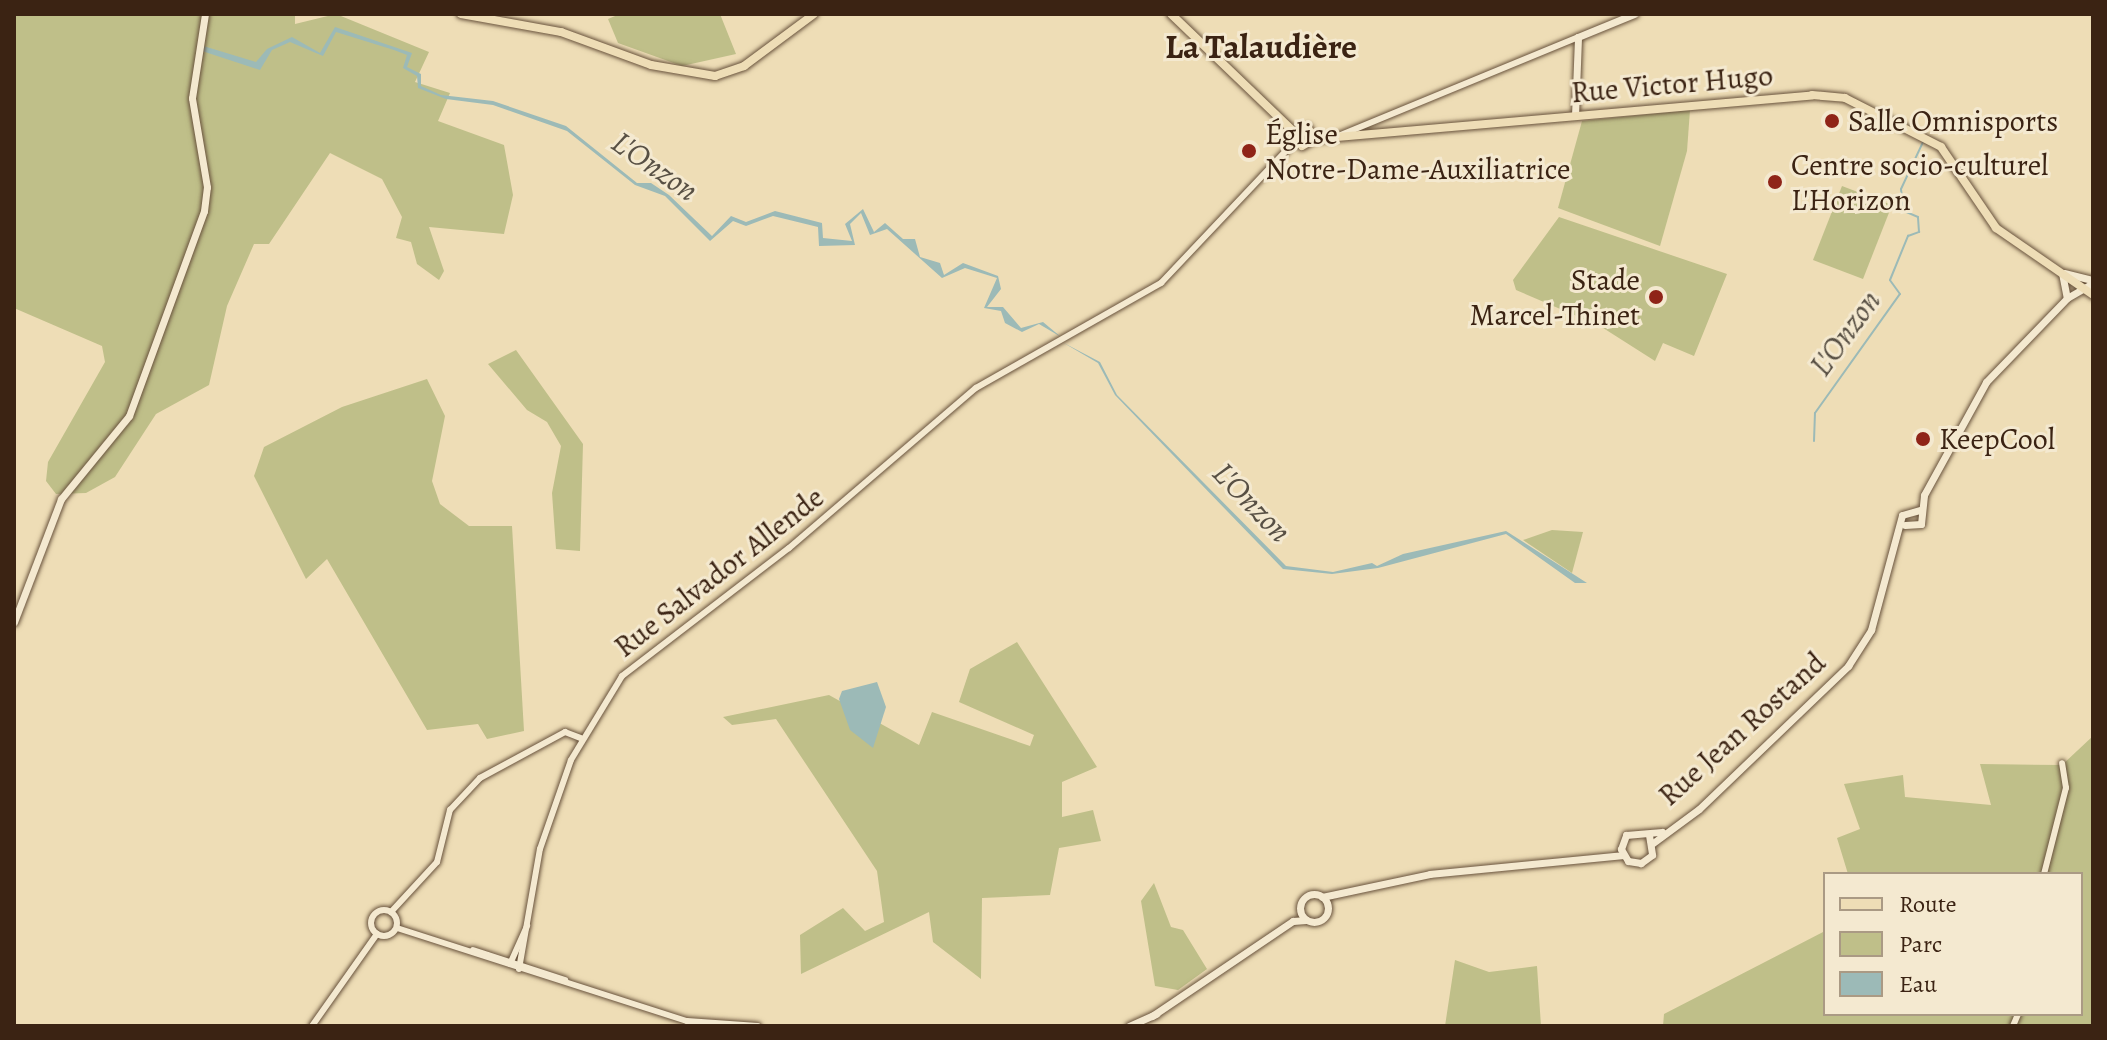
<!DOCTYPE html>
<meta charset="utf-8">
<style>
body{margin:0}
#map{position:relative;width:2107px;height:1040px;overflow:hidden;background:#eeddb6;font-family:Alegreya,serif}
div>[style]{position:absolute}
.green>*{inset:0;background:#bfbf89}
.water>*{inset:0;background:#9cbab7}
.stream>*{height:2px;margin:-1px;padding:0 1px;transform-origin:1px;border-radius:1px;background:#9cbab7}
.roads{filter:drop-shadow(0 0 2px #68523c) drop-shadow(0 0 2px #68523c)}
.tertiary>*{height:6px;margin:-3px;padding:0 3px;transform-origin:3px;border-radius:3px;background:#f4e9d0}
.tertiary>.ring{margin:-3px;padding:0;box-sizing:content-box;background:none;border:6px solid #f4e9d0;border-radius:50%}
.secondary>*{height:7px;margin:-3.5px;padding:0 3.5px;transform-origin:3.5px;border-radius:3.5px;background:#f4e9d0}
.secondary>.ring{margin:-3.5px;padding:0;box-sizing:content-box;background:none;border:7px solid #f4e9d0;border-radius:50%}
.primary>*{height:8px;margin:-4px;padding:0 4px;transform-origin:4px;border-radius:4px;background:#eeddb6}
.dots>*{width:22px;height:22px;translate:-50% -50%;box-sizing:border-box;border:4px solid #f4e9d0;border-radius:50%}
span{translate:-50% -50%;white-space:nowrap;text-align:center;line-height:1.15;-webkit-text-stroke:6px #f4e9d0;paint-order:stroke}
.street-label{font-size:30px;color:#3b2313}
.poi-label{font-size:30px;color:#3b2313}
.left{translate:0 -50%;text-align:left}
.right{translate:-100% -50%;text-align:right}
.water-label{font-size:32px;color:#585044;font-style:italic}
.quarter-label{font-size:34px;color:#3b2313;font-weight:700}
.frame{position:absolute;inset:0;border:16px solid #3b2313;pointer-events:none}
.legend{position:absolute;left:1823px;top:872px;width:260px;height:144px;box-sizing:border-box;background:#f4e9d0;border:2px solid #aa9a84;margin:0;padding:10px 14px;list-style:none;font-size:24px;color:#3b2313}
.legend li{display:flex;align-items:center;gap:16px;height:40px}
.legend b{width:40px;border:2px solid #aa9a84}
</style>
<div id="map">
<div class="green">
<i style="clip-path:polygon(14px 14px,295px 14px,295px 24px,336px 14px,429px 52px,415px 82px,450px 93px,438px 121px,504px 145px,513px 195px,504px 234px,429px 227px,444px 271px,439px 280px,417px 264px,411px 242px,396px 238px,402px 217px,382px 179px,330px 153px,269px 244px,254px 244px,227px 306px,209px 385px,156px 414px,115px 477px,86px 493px,56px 494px,46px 481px,48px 462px,105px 362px,102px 346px,14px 308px)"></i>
<i style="clip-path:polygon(620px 14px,720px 14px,736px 54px,682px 66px,618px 43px,608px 19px)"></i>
<i style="clip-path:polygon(1690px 110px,1687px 151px,1660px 246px,1558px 208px,1582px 121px)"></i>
<i style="clip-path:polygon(1842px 186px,1892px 205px,1863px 279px,1813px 260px)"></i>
<i style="clip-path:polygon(1559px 217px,1727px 274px,1694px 356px,1663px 343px,1655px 361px,1600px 326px,1516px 290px,1513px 280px)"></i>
<i style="clip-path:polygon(516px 350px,583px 444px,580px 551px,556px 549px,552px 493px,561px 446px,547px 422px,527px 410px,488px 364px)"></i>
<i style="clip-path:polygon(427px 379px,445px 416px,432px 481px,440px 504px,469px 526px,512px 526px,524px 731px,487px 739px,478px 724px,427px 730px,327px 559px,306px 579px,254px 476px,264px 447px,342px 407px)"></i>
<i style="clip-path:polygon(1552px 530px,1583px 532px,1572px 573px,1523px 540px)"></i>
<i style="clip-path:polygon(1017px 642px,1097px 767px,1062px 782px,1062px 817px,1093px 810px,1101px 841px,1059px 848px,1050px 895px,982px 898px,981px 979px,933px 942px,929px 912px,801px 974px,800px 935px,843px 908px,865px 931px,884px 922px,877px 871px,776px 719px,732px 725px,723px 717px,829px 695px,919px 745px,932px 712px,1030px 746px,1034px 735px,959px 702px,970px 669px)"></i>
<i style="clip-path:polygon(2093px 736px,2093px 1026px,1663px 1026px,1664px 1014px,1825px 931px,1825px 1014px,2081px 1014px,2081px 874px,1848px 874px,1837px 838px,1860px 829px,1844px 784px,1903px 775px,1905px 797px,1991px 805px,1980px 764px,2062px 765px)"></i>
<i style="clip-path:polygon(1154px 883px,1171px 927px,1183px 930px,1207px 969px,1178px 990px,1155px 986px,1141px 901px)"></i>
<i style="clip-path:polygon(1455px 960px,1489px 972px,1537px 966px,1541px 1026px,1445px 1026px)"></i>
</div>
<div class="water">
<i style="clip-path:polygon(335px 27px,412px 53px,407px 67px,421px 74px,421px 86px,441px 95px,493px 101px,566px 126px,637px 183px,651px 183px,669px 195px,712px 236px,731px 216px,746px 222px,775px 211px,822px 223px,823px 238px,852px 241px,845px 224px,863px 209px,874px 232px,885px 223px,903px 239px,915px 239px,920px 257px,940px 263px,944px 275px,963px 263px,998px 276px,1001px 289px,987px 307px,1003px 307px,1021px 328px,1043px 322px,1061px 337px,1039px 324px,1022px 332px,1005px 323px,1001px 311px,984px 308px,997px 278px,965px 268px,942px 278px,887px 229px,870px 235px,861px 213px,850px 224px,855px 245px,819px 246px,818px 227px,773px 216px,746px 226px,733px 221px,710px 241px,665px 196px,635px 185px,567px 131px,493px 105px,446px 99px,418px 88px,417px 76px,403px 68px,407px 55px,394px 50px,336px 32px,323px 56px,290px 42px,272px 50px,260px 70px,199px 50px,200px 45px,256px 62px,267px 49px,292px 37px,320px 53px)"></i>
<i style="clip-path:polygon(1062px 342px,1100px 362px,1117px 395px,1286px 566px,1333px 572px,1372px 563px,1377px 566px,1403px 554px,1506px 531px,1587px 583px,1575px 583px,1506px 534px,1378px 568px,1332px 574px,1283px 569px,1115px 395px,1098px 363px)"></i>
<i style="clip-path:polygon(877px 682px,886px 707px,873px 748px,850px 730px,839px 699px,842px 691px)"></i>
</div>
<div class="stream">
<i style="left:1814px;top:441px;width:28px;rotate:-88deg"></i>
<i style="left:1815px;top:413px;width:146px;rotate:-54.5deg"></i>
<i style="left:1900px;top:294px;width:17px;rotate:-126deg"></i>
<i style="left:1890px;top:280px;width:48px;rotate:-67.8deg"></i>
<i style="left:1908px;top:236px;width:12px;rotate:-20deg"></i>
<i style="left:1919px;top:232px;width:15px;rotate:-94deg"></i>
<i style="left:1918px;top:217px;width:15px;rotate:-157deg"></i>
<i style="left:1904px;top:211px;width:22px;rotate:-98deg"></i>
<i style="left:1901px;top:189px;width:52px;rotate:-64.9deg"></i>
</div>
<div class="roads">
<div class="tertiary">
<i style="left:1331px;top:139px;width:267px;rotate:-22.4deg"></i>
<i style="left:2044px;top:874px;width:89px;rotate:-75.7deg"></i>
<i style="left:2066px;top:788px;width:25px;rotate:-99deg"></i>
<i class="ring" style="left:371px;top:910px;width:20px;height:20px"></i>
<i style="left:391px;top:912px;width:68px;rotate:-47.4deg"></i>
<i style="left:437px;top:862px;width:54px;rotate:-76deg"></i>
<i style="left:450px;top:810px;width:44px;rotate:-46.8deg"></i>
<i style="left:480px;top:778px;width:97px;rotate:-28.4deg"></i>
<i style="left:565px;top:732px;width:17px;rotate:21deg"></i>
<i style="left:397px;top:928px;width:305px;rotate:17.8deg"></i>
<i style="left:687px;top:1021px;width:71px;rotate:4deg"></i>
<i style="left:473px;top:950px;width:97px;rotate:18.1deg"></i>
<i style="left:510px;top:964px;width:42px;rotate:-65.9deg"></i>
<i style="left:519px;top:969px;width:122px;rotate:-80.1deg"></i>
<i style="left:540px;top:849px;width:94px;rotate:-70.8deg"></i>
<i style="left:571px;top:760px;width:98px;rotate:-58.7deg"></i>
<i style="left:622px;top:676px;width:210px;rotate:-37.5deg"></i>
<i style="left:789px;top:548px;width:246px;rotate:-40.6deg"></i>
<i style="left:976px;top:388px;width:213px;rotate:-29.6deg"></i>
<i style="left:1161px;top:283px;width:197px;rotate:-46.6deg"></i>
<i style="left:312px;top:1026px;width:113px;rotate:-54.8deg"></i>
<i style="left:2013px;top:1026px;width:13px;rotate:-67deg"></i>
</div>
<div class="secondary">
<i style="left:1575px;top:116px;width:79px;rotate:-87.8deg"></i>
<i style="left:1578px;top:37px;width:61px;rotate:-22.3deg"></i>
<i style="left:2062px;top:273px;width:25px;rotate:79deg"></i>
<i style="left:2064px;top:273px;width:30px;rotate:14deg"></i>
<i style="left:1905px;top:525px;width:16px;rotate:-4deg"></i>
<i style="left:1921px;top:524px;width:29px;rotate:-84deg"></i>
<i style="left:1924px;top:495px;width:129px;rotate:-61.2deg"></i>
<i style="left:1986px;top:382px;width:117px;rotate:-46deg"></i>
<i style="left:2067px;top:298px;width:30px;rotate:-30deg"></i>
<i style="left:14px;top:622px;width:132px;rotate:-69.1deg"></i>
<i style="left:61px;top:499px;width:107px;rotate:-50.7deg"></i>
<i style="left:129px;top:416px;width:218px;rotate:-69.9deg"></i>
<i style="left:204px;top:211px;width:24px;rotate:-83deg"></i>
<i style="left:207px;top:187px;width:90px;rotate:-99.6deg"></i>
<i style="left:192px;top:98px;width:85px;rotate:-81.2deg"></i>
<i style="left:1649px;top:835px;width:20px;rotate:81deg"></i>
<i style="left:1652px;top:855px;width:14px;rotate:144deg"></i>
<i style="left:1641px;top:863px;width:13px;rotate:-171deg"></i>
<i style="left:1628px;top:861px;width:14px;rotate:-120deg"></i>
<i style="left:1621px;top:849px;width:15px;rotate:-70deg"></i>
<i style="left:1626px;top:835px;width:36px;rotate:-5deg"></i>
<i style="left:1653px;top:843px;width:57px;rotate:-36.5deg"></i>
<i style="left:1699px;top:809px;width:207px;rotate:-43.8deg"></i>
<i style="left:1848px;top:666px;width:43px;rotate:-57.4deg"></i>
<i style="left:1871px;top:630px;width:119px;rotate:-74.9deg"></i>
<i style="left:1902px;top:515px;width:19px;rotate:-16deg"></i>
<i class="ring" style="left:1300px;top:894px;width:21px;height:21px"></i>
<i style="left:1322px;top:897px;width:110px;rotate:-12deg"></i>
<i style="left:1430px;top:874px;width:194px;rotate:-5.6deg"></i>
<i style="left:1152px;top:1016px;width:170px;rotate:-34deg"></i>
<i style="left:1293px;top:921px;width:13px;rotate:-4deg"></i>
<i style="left:1129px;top:1026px;width:30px;rotate:-24deg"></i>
</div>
<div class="primary">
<i style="left:461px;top:14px;width:102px;rotate:10.2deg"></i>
<i style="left:561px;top:32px;width:96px;rotate:20.1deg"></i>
<i style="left:651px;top:65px;width:65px;rotate:9.8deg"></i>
<i style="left:715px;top:76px;width:31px;rotate:-19deg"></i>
<i style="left:744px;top:66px;width:87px;rotate:-36.6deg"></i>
<i style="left:1171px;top:14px;width:173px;rotate:43.8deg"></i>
<i style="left:1296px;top:134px;width:13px;rotate:63deg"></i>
<i style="left:1302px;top:146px;width:14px;rotate:-30deg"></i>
<i style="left:1296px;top:134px;width:13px;rotate:-27deg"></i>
<i style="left:1308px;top:128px;width:13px;rotate:61deg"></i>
<i style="left:1314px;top:139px;width:500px;rotate:-5deg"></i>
<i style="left:1812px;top:95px;width:33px;rotate:5deg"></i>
<i style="left:1845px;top:98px;width:108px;rotate:27deg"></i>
<i style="left:1941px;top:147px;width:98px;rotate:55.8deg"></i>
<i style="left:1996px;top:228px;width:118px;rotate:34.6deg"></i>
</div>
</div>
<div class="dots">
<i style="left:1832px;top:121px;background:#8f2418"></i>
<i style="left:1249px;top:151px;background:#8f2418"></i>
<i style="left:1775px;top:182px;background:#8f2418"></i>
<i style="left:1656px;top:297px;background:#8f2418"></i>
<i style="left:1923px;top:439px;background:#8f2418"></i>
</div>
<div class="street-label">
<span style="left:1672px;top:84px;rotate:-5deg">Rue Victor Hugo</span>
<span style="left:719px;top:572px;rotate:-38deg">Rue Salvador Allende</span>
<span style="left:1742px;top:729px;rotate:-42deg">Rue Jean Rostand</span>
</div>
<div class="poi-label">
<span class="left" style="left:1848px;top:121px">Salle Omnisports</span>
<span class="left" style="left:1265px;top:151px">Église<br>Notre-Dame-Auxiliatrice</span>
<span class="left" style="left:1791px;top:182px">Centre socio-culturel<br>L'Horizon</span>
<span class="right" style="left:1640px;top:297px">Stade<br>Marcel-Thinet</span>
<span class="left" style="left:1939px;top:439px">KeepCool</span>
</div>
<div class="water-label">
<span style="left:655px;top:166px;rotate:35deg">L'Onzon</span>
<span style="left:1845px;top:333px;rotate:-54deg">L'Onzon</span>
<span style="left:1252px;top:502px;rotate:46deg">L'Onzon</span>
</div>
<div class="quarter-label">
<span style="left:1261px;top:47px">La Talaudière</span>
</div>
<div class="frame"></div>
<ul class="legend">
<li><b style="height:10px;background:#eeddb6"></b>Route</li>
<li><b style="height:22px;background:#bfbf89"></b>Parc</li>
<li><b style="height:22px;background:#9cbab7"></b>Eau</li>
</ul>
</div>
